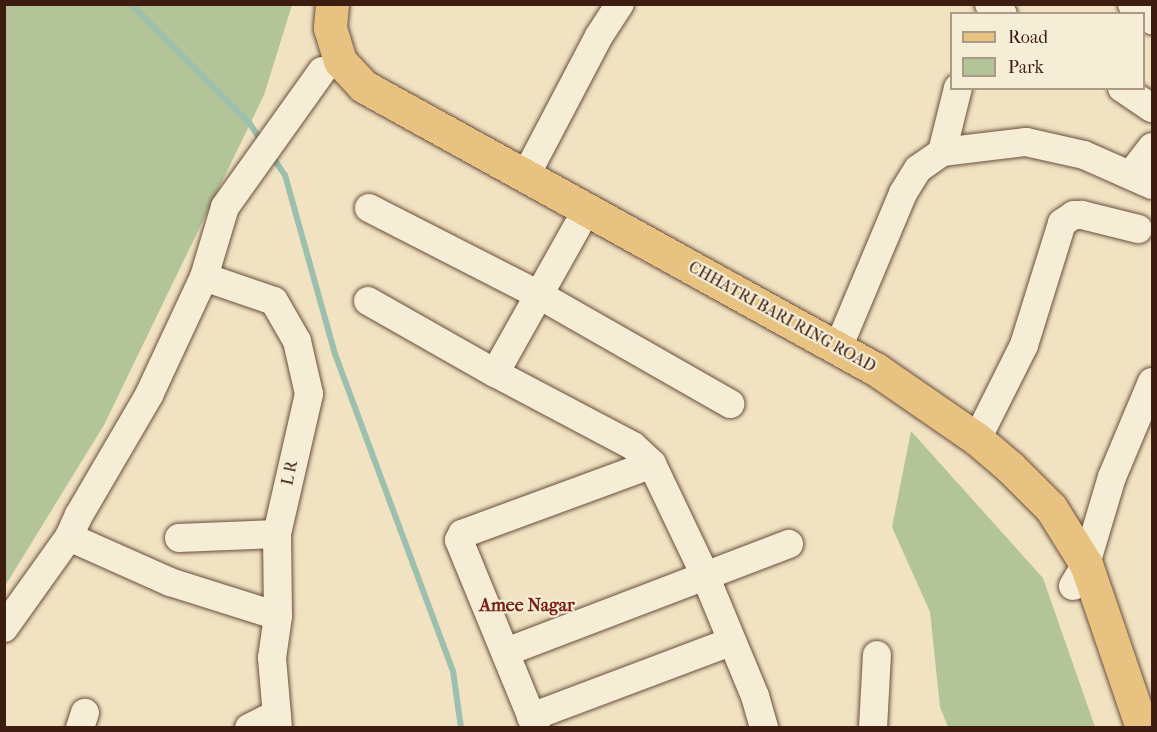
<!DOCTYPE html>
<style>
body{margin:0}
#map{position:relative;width:1157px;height:732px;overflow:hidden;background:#f1e3c2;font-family:"IM FELL French Canon",serif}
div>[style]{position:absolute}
.green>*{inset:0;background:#b3c598}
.stream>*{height:6px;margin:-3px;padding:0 3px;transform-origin:3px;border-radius:3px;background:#9cbfae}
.roads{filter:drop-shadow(0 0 2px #6a4e3c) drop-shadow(0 0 2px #6a4e3c)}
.minor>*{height:28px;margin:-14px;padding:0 14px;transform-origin:14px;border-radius:14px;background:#f6edd7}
.major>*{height:33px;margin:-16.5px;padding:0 16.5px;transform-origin:16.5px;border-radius:16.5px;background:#e8c281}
span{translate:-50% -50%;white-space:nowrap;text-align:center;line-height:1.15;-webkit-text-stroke:4.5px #f6edd7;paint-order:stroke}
.street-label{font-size:16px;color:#3d1d0f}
.neighbourhood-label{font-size:18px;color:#7a1f14;font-weight:700}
.frame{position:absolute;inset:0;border:6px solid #3d1d0f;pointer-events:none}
.legend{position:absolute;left:950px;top:12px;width:195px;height:78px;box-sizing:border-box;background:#f6edd7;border:2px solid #ac9a87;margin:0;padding:8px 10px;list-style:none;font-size:18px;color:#3d1d0f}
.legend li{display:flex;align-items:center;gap:12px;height:30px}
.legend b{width:30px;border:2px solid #ac9a87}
</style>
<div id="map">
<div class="green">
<i style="clip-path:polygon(5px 5px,292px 5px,264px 95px,104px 425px,5px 586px)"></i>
<i style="clip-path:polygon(911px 431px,1043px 578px,1095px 727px,948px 727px,940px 707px,930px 612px,892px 527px)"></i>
</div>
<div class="stream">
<i style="left:131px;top:4px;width:169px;rotate:45.2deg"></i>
<i style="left:250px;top:124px;width:23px;rotate:56deg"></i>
<i style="left:272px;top:156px;width:23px;rotate:56deg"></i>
<i style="left:285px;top:175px;width:186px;rotate:74.4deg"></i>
<i style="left:335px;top:354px;width:338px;rotate:69.6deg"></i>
<i style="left:453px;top:671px;width:58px;rotate:82deg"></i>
</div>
<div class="roads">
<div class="minor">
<i style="left:989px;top:4px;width:17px;rotate:36deg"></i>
<i style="left:1132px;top:4px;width:26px;rotate:39deg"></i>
<i style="left:1122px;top:88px;width:36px;rotate:34deg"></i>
<i style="left:942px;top:152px;width:66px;rotate:-76deg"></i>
<i style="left:1131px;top:174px;width:34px;rotate:-52deg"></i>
<i style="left:526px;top:175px;width:157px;rotate:-62.3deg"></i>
<i style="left:599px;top:36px;width:38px;rotate:-57deg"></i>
<i style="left:369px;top:208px;width:193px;rotate:27.1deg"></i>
<i style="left:541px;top:296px;width:218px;rotate:29.7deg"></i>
<i style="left:577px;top:227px;width:167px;rotate:119.3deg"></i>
<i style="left:495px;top:373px;width:156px;rotate:27.9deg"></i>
<i style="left:633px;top:446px;width:26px;rotate:43deg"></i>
<i style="left:652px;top:464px;width:121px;rotate:64.5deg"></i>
<i style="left:704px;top:573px;width:133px;rotate:67.5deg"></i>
<i style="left:755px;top:696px;width:33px;rotate:74deg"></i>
<i style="left:204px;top:277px;width:74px;rotate:18.9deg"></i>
<i style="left:274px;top:301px;width:46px;rotate:60.1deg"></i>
<i style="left:297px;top:341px;width:54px;rotate:77.2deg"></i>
<i style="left:309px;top:394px;width:144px;rotate:102.9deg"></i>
<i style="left:277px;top:534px;width:82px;rotate:89.3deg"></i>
<i style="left:278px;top:616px;width:42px;rotate:98.1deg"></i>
<i style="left:272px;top:658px;width:70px;rotate:85.1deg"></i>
<i style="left:368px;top:301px;width:146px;rotate:29.6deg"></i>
<i style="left:838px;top:348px;width:168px;rotate:-67.2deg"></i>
<i style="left:903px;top:193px;width:28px;rotate:-58deg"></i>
<i style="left:918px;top:169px;width:29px;rotate:-35deg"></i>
<i style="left:942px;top:152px;width:85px;rotate:-6.8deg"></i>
<i style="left:1026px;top:142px;width:59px;rotate:12.6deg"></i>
<i style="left:1084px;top:155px;width:74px;rotate:23.8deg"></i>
<i style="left:977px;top:439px;width:105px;rotate:-63.4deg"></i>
<i style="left:1024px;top:345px;width:128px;rotate:-72.7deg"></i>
<i style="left:1062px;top:223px;width:14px;rotate:-34deg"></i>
<i style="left:1074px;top:215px;width:8px"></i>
<i style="left:1082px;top:215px;width:58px;rotate:14deg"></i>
<i style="left:69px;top:537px;width:111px;rotate:24deg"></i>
<i style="left:170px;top:582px;width:113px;rotate:17.5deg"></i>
<i style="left:179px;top:538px;width:98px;rotate:-2.3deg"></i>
<i style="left:1073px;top:586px;width:26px;rotate:-59deg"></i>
<i style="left:1086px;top:564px;width:91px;rotate:-73.4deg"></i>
<i style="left:1112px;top:477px;width:103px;rotate:-67.2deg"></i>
<i style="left:4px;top:628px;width:112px;rotate:-54.5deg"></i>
<i style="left:69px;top:537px;width:24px;rotate:-66deg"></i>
<i style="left:79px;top:515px;width:139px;rotate:-59.7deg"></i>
<i style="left:149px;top:395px;width:130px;rotate:-65deg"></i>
<i style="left:204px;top:277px;width:73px;rotate:-73.3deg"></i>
<i style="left:225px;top:207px;width:167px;rotate:-54.5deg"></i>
<i style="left:506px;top:652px;width:303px;rotate:-20.9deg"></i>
<i style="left:531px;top:717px;width:214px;rotate:-20.6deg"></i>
<i style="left:80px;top:728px;width:16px;rotate:-72deg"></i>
<i style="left:249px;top:728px;width:31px;rotate:-27deg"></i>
<i style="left:536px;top:728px;width:203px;rotate:-112.3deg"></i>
<i style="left:459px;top:540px;width:7px;rotate:-63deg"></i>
<i style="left:462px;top:534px;width:202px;rotate:-20.2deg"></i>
<i style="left:873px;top:728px;width:73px;rotate:-86.9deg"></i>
</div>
<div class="major">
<i style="left:332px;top:4px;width:24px;rotate:95deg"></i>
<i style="left:330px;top:28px;width:34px;rotate:73deg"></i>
<i style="left:340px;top:61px;width:34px;rotate:47deg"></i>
<i style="left:363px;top:86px;width:587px;rotate:28.92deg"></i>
<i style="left:877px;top:370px;width:121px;rotate:34.6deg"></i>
<i style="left:977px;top:439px;width:43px;rotate:40.3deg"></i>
<i style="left:1010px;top:467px;width:58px;rotate:45deg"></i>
<i style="left:1051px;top:508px;width:66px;rotate:58deg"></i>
<i style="left:1086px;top:564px;width:173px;rotate:71.1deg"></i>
</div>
</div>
<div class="street-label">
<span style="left:782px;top:317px;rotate:29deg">CHHATRI BARI RING ROAD</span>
<span style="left:290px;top:473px;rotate:-78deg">L R</span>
</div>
<div class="neighbourhood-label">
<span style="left:527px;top:606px">Amee Nagar</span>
</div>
<div class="frame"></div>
<ul class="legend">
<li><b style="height:8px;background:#e8c281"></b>Road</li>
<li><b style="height:16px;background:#b3c598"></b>Park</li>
</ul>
</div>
